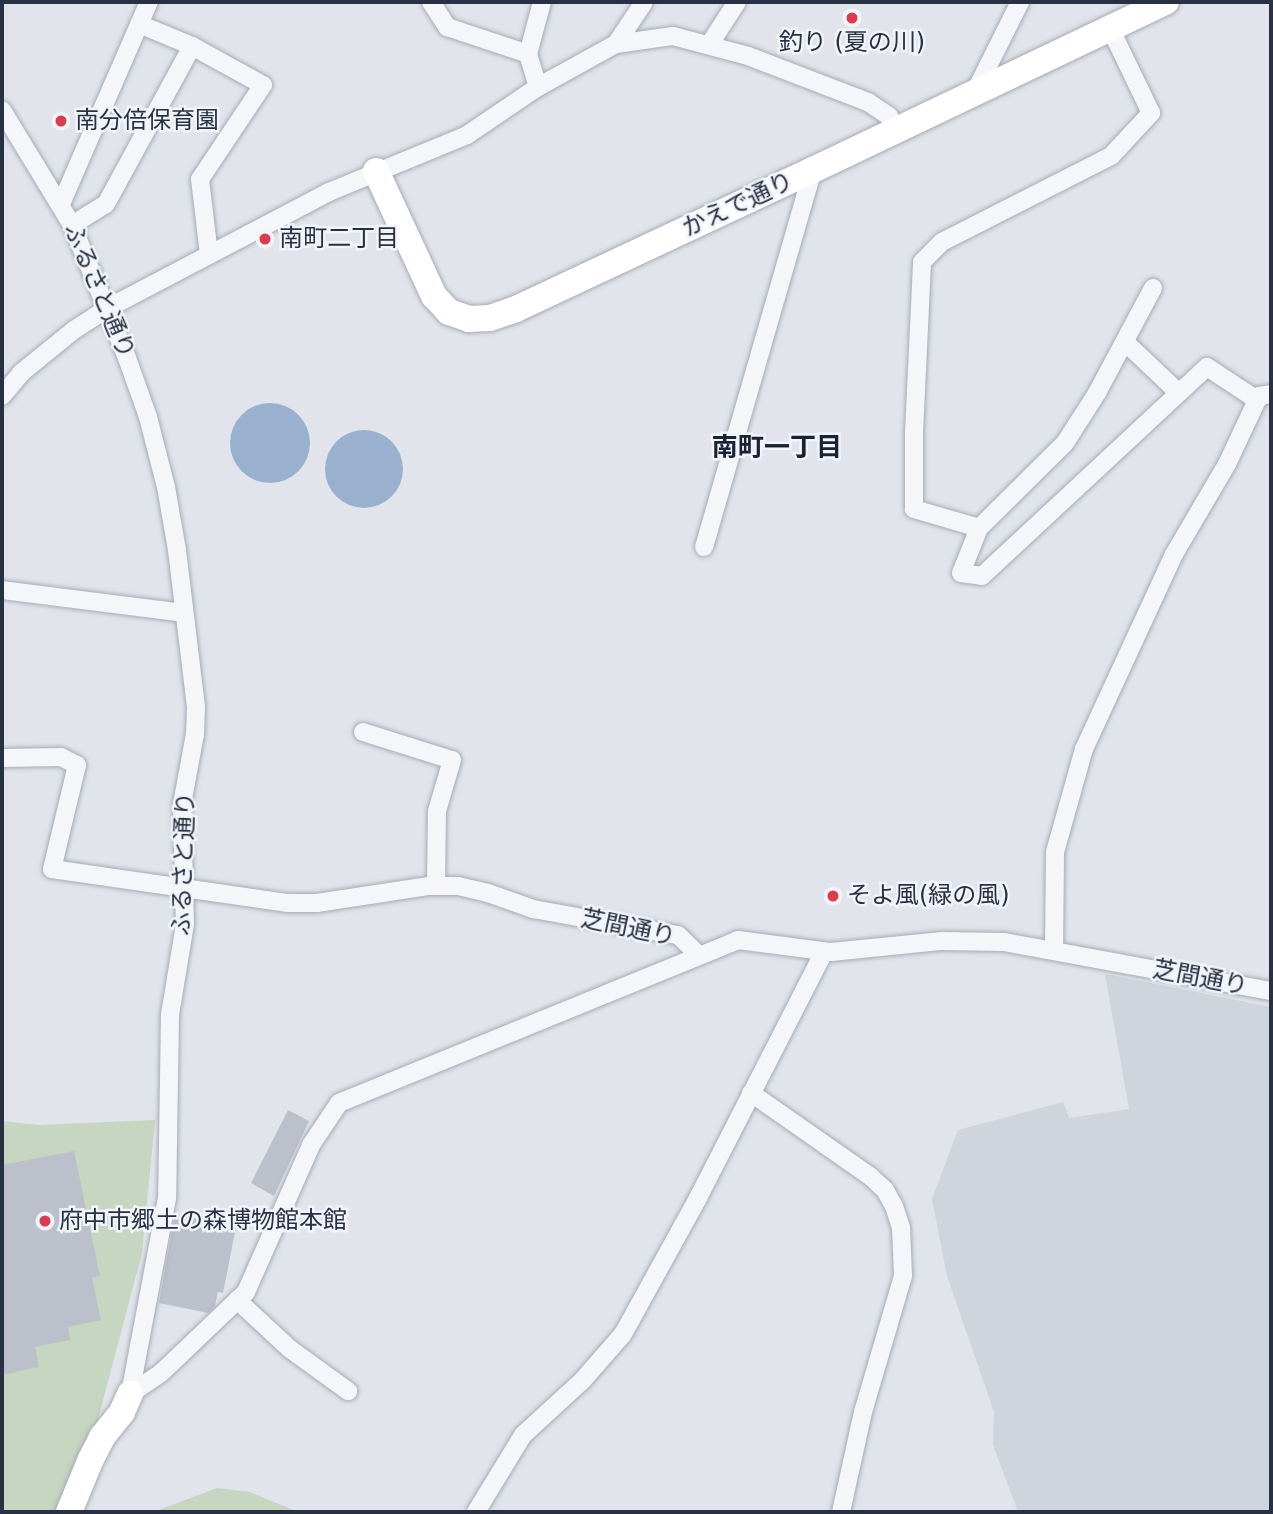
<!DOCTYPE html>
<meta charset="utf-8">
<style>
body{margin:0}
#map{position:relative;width:1273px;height:1514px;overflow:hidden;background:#e1e5eb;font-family:"DejaVu Sans","Noto Sans JP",sans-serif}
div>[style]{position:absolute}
.built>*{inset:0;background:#cfd4dd}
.green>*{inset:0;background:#c6d6c1}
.water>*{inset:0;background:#99b1ce}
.round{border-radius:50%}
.building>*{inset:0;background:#bbc0cb}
.roads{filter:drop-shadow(0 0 2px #a6abb6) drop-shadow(0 0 2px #a6abb6)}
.street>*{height:18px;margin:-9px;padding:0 9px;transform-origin:9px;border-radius:9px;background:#f4f6f9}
.secondary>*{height:26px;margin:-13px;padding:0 13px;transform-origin:13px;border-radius:13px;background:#fff}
.dots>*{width:19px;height:19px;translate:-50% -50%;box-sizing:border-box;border:4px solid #f1f4f8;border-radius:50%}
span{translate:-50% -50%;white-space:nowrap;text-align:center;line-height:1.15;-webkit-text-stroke:5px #f1f4f8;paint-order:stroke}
.poi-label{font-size:24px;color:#283144}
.left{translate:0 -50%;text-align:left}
.street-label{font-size:24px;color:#283144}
.neighbourhood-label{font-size:26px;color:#1a2235;font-weight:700}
.frame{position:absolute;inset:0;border:4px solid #283144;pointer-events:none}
</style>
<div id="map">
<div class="built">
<i style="clip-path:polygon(1105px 974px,1271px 1007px,1271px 1512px,1018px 1512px,993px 1445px,994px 1412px,947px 1276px,932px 1199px,958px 1130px,1063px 1102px,1069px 1118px,1129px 1109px)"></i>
</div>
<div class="green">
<i style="clip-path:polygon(155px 1120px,142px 1253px,91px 1446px,59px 1512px,2px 1512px,2px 1121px,39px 1125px)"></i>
<i style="clip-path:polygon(217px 1488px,250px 1492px,298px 1512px,153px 1512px)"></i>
</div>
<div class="water">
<i class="round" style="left:230px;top:403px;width:80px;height:80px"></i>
<i class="round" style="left:325px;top:430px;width:78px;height:78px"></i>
</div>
<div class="building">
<i style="clip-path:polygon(288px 1110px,309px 1121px,274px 1196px,251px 1183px)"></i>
<i style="clip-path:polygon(74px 1151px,100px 1276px,92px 1278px,101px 1320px,68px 1327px,70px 1340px,35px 1347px,39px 1367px,2px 1375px,2px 1165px)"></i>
<i style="clip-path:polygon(175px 1214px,236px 1227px,223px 1293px,218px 1292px,215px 1306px,208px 1313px,159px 1303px)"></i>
</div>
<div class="roads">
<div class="street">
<i style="left:431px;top:2px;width:30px;rotate:57deg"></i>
<i style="left:447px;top:27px;width:85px;rotate:18.4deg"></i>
<i style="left:139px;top:24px;width:57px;rotate:22.5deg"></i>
<i style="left:192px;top:46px;width:81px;rotate:28.8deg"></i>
<i style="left:263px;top:85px;width:113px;rotate:123.8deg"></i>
<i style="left:200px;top:179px;width:76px;rotate:83.2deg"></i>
<i style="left:616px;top:44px;width:50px;rotate:-56.3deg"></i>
<i style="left:709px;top:45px;width:51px;rotate:-56.9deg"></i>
<i style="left:538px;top:87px;width:34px;rotate:-107deg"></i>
<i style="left:528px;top:54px;width:54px;rotate:-74.9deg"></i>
<i style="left:974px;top:94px;width:103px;rotate:-63.4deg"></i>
<i style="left:2px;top:110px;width:135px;rotate:58.7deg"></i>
<i style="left:72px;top:225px;width:144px;rotate:67.5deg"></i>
<i style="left:127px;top:358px;width:63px;rotate:70.4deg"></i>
<i style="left:148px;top:417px;width:72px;rotate:75.6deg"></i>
<i style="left:166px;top:487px;width:64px;rotate:80.1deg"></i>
<i style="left:177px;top:550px;width:158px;rotate:83.1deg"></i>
<i style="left:196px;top:707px;width:27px;rotate:92deg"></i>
<i style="left:195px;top:734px;width:71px;rotate:100.5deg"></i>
<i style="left:182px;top:804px;width:120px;rotate:88.6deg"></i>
<i style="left:185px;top:924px;width:92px;rotate:99.4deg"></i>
<i style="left:170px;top:1015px;width:183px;rotate:90.9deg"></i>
<i style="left:167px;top:1198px;width:199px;rotate:100.7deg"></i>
<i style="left:61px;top:204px;width:220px;rotate:-66.5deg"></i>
<i style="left:72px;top:225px;width:40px;rotate:-32deg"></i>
<i style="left:106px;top:204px;width:180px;rotate:-61.4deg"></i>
<i style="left:1153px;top:288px;width:119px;rotate:118.1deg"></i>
<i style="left:1097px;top:393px;width:59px;rotate:122.6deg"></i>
<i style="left:1065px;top:443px;width:121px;rotate:135.3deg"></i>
<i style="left:979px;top:528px;width:48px;rotate:111.8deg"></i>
<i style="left:961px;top:573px;width:21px;rotate:8deg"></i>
<i style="left:982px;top:576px;width:307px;rotate:-42.9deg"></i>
<i style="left:1207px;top:367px;width:60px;rotate:33.4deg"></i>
<i style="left:1125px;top:342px;width:74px;rotate:43.4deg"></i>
<i style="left:2px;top:396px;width:30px;rotate:-50deg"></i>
<i style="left:21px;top:373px;width:68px;rotate:-39.1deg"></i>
<i style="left:74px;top:330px;width:38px;rotate:-33deg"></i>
<i style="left:106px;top:309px;width:252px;rotate:-27.7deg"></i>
<i style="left:329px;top:192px;width:149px;rotate:-22.4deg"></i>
<i style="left:467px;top:135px;width:86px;rotate:-34.1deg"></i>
<i style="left:538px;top:87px;width:89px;rotate:-28.9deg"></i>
<i style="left:616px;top:44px;width:58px;rotate:-8deg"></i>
<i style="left:673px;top:36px;width:78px;rotate:14.9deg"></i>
<i style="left:748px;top:56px;width:129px;rotate:21deg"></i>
<i style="left:868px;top:102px;width:25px;rotate:34deg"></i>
<i style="left:889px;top:116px;width:17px;rotate:62deg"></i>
<i style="left:979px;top:528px;width:68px;rotate:-163.7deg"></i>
<i style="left:914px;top:509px;width:76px;rotate:-90deg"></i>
<i style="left:914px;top:433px;width:171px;rotate:-87.3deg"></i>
<i style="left:922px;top:262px;width:28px;rotate:-45deg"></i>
<i style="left:942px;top:242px;width:190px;rotate:-27deg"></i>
<i style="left:1111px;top:156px;width:59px;rotate:-47.1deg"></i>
<i style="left:1151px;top:113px;width:92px;rotate:-115.7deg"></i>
<i style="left:704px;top:547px;width:392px;rotate:-73.9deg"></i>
<i style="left:2px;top:590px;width:182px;rotate:7.2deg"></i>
<i style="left:363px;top:732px;width:93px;rotate:17.5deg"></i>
<i style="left:452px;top:760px;width:53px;rotate:106.4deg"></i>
<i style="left:437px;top:811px;width:75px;rotate:90.8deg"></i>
<i style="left:2px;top:758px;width:59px;rotate:-1deg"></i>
<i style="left:61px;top:757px;width:18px;rotate:27deg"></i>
<i style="left:77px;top:765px;width:107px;rotate:103.5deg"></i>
<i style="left:52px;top:869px;width:237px;rotate:8.2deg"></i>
<i style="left:287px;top:903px;width:30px"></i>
<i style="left:317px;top:903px;width:112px;rotate:-8.7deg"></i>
<i style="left:428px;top:886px;width:30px"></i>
<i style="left:458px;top:886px;width:31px;rotate:13deg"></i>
<i style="left:488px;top:893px;width:48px;rotate:19.6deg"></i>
<i style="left:533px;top:909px;width:147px;rotate:10.2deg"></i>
<i style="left:678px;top:935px;width:29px;rotate:44deg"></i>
<i style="left:1054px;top:950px;width:98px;rotate:-89.4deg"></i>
<i style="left:1055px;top:852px;width:107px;rotate:-74.3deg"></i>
<i style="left:1084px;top:749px;width:213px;rotate:-65.2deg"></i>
<i style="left:1173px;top:556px;width:107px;rotate:-59.6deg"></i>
<i style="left:1227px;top:464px;width:75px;rotate:-64.8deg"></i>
<i style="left:1259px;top:396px;width:12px;rotate:-9deg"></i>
<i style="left:751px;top:1093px;width:146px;rotate:35deg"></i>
<i style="left:871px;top:1177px;width:19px;rotate:43deg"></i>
<i style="left:885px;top:1190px;width:18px;rotate:61deg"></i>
<i style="left:894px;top:1206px;width:23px;rotate:72deg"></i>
<i style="left:901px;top:1228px;width:48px;rotate:87.6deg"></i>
<i style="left:903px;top:1276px;width:142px;rotate:106.4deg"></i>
<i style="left:863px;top:1412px;width:102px;rotate:102.4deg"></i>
<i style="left:237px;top:1300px;width:72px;rotate:42.8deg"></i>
<i style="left:290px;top:1349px;width:72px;rotate:35.9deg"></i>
<i style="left:130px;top:1394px;width:37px;rotate:-34deg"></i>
<i style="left:161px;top:1373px;width:117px;rotate:-43.6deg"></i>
<i style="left:246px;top:1292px;width:161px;rotate:-66.1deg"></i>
<i style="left:311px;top:1145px;width:50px;rotate:-56.3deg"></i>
<i style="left:339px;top:1103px;width:431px;rotate:-22.2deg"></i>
<i style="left:738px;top:940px;width:94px;rotate:7.4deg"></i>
<i style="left:831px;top:952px;width:112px;rotate:-5.7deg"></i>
<i style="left:942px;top:941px;width:62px;rotate:0.9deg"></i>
<i style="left:1004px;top:942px;width:271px;rotate:10.4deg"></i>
<i style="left:476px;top:1512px;width:90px;rotate:-58.6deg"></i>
<i style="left:523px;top:1435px;width:80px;rotate:-42.5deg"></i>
<i style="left:582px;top:1381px;width:62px;rotate:-48.9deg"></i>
<i style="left:623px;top:1334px;width:155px;rotate:-61.1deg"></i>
<i style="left:698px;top:1198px;width:276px;rotate:-62.9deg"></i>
</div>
<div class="secondary">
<i style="left:376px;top:171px;width:138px;rotate:65.1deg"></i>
<i style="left:434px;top:296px;width:22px;rotate:47deg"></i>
<i style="left:449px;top:312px;width:21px;rotate:19deg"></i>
<i style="left:469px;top:319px;width:21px;rotate:-3deg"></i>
<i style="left:490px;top:318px;width:28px;rotate:-19deg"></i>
<i style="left:516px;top:309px;width:328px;rotate:-25.1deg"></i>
<i style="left:813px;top:170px;width:391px;rotate:-25.5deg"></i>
<i style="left:69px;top:1512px;width:57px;rotate:-67.5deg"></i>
<i style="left:91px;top:1459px;width:25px;rotate:-63deg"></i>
<i style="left:102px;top:1437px;width:32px;rotate:-51deg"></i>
<i style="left:122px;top:1412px;width:20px;rotate:-66deg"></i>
</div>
</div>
<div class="dots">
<i style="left:852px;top:18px;background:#db3c4e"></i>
<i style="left:61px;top:121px;background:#db3c4e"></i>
<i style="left:265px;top:239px;background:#db3c4e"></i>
<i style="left:833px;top:896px;background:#db3c4e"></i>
<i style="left:45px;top:1221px;background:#db3c4e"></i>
</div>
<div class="poi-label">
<span style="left:852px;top:43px">釣り (夏の川)</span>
<span class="left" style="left:75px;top:121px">南分倍保育園</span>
<span class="left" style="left:279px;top:239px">南町二丁目</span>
<span class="left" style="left:847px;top:896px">そよ風(緑の風)</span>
<span class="left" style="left:59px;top:1221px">府中市郷土の森博物館本館</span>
</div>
<div class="street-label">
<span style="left:738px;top:205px;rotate:-25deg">かえで通り</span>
<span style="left:99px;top:291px;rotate:67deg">ふるさと通り</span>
<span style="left:184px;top:864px;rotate:-88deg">ふるさと通り</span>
<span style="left:628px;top:928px;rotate:12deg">芝間通り</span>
<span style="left:1200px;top:978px;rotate:11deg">芝間通り</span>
</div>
<div class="neighbourhood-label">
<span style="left:777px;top:448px">南町一丁目</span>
</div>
<div class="frame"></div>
</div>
